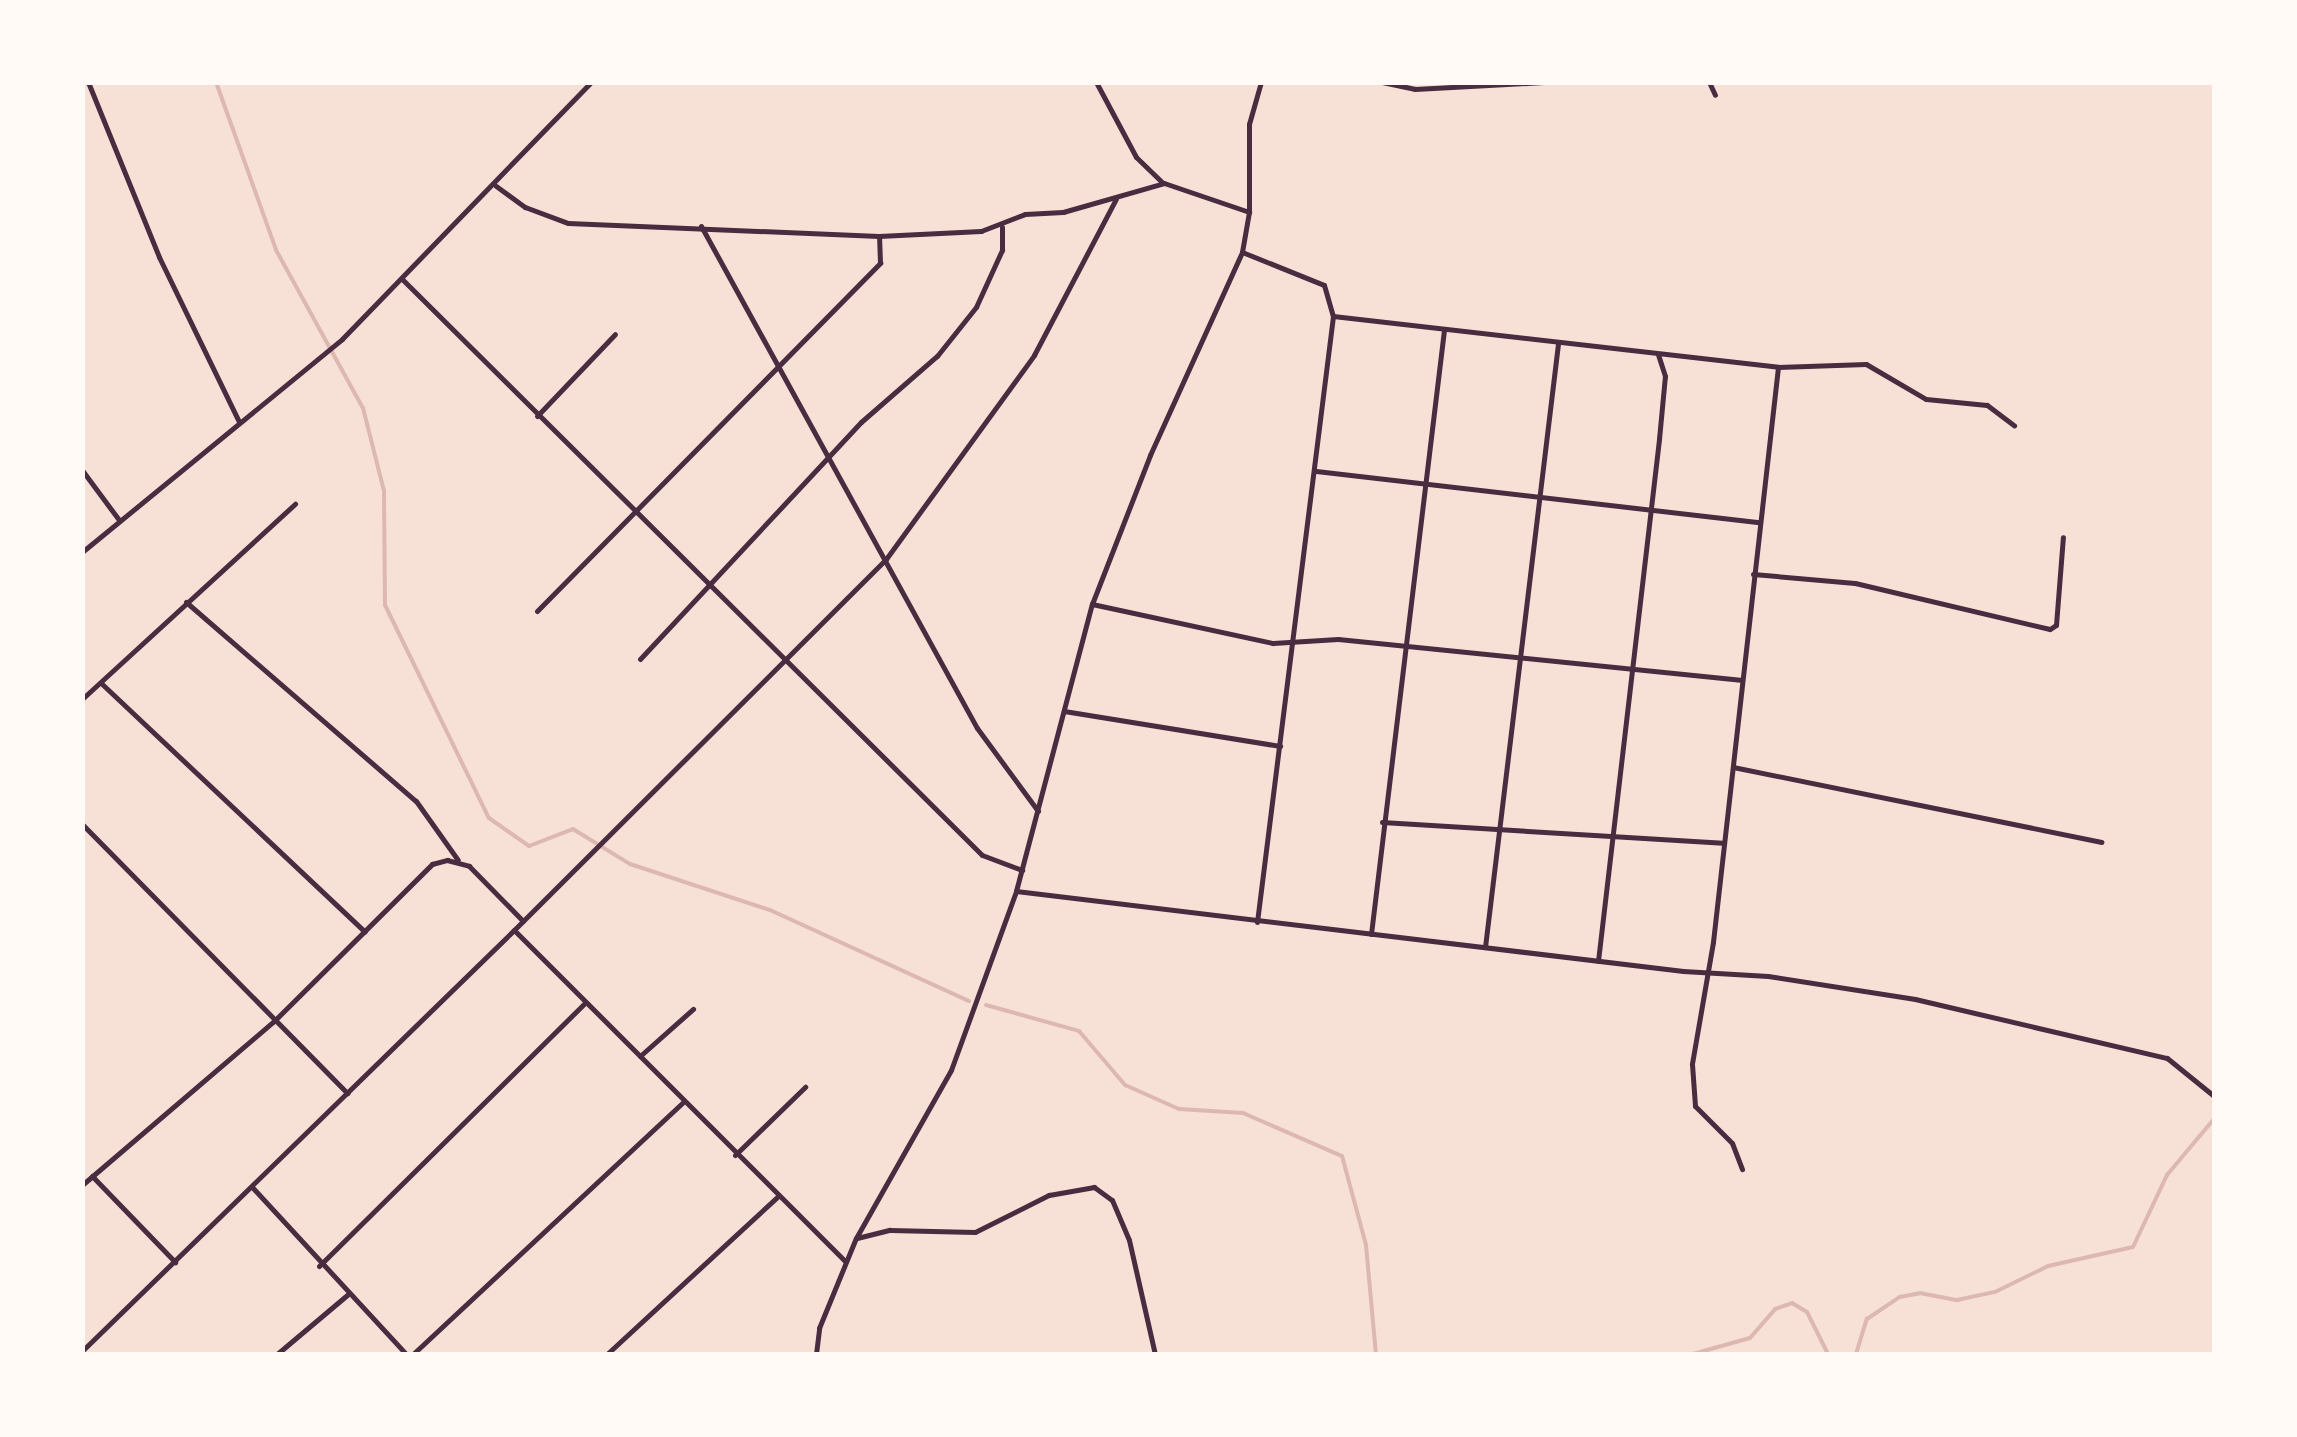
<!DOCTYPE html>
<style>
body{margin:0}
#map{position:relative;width:2297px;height:1437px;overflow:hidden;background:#f7e1d7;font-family:"DejaVu Sans",sans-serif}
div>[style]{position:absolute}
.stream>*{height:4px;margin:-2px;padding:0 2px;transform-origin:2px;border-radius:2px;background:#dcb8b0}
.minor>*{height:5px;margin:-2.5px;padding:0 2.5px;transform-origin:2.5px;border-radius:2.5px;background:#4a2c40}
span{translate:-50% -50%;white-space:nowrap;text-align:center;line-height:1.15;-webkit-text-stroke:9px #fffaf5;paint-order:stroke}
.frame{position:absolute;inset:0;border:85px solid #fffaf5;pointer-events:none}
</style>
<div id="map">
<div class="stream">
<i style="left:216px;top:82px;width:178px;rotate:70.3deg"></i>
<i style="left:276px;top:250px;width:180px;rotate:61.2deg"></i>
<i style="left:363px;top:408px;width:86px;rotate:75.8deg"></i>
<i style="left:384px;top:491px;width:114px;rotate:89.5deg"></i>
<i style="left:385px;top:605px;width:237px;rotate:64deg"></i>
<i style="left:489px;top:818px;width:49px;rotate:35deg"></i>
<i style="left:529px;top:846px;width:47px;rotate:-21.1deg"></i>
<i style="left:573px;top:829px;width:67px;rotate:31.6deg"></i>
<i style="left:630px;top:864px;width:147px;rotate:18.2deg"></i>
<i style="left:770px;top:910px;width:219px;rotate:24.6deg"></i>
<i style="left:986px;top:1005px;width:97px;rotate:15.6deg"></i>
<i style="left:1079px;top:1031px;width:71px;rotate:49.6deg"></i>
<i style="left:1125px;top:1085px;width:59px;rotate:24deg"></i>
<i style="left:1179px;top:1109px;width:64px;rotate:3.6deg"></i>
<i style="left:1243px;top:1113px;width:108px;rotate:23.5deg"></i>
<i style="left:1342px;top:1156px;width:92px;rotate:74.9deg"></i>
<i style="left:1366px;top:1245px;width:109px;rotate:84.8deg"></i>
<i style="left:1693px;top:1354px;width:59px;rotate:-15.7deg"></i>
<i style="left:1750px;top:1338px;width:38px;rotate:-49deg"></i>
<i style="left:1775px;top:1309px;width:18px;rotate:-19deg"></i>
<i style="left:1792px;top:1303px;width:17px;rotate:31deg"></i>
<i style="left:1807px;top:1312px;width:47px;rotate:63.4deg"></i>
<i style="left:1856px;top:1354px;width:37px;rotate:-73deg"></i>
<i style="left:1867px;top:1319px;width:40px;rotate:-34deg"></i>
<i style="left:1900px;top:1297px;width:20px;rotate:-11deg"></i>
<i style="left:1920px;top:1293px;width:38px;rotate:11deg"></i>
<i style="left:1957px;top:1300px;width:39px;rotate:-12deg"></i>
<i style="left:1995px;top:1292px;width:59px;rotate:-26.1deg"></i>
<i style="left:2048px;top:1266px;width:87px;rotate:-12.6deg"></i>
<i style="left:2133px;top:1247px;width:80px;rotate:-64.7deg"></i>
<i style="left:2167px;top:1175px;width:73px;rotate:-50deg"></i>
</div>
<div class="minor">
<i style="left:88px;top:82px;width:189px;rotate:67.9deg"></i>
<i style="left:159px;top:257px;width:183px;rotate:64.1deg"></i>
<i style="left:1096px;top:82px;width:85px;rotate:61.9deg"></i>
<i style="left:1136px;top:157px;width:37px;rotate:44deg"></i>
<i style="left:1382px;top:82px;width:34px;rotate:12deg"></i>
<i style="left:1415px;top:89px;width:129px;rotate:-3.1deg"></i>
<i style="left:1709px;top:82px;width:14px;rotate:65deg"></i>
<i style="left:496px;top:186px;width:36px;rotate:36deg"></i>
<i style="left:525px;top:207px;width:46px;rotate:20.4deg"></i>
<i style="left:568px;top:223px;width:311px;rotate:2.4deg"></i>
<i style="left:879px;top:236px;width:102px;rotate:-2.8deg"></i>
<i style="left:981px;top:231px;width:47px;rotate:-21.1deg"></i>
<i style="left:1025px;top:214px;width:38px;rotate:-3deg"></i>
<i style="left:1063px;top:212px;width:105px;rotate:-16deg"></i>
<i style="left:1164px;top:183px;width:90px;rotate:18.8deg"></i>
<i style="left:701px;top:226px;width:573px;rotate:61.2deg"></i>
<i style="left:977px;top:728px;width:103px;rotate:53.7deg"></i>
<i style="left:1242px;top:252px;width:88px;rotate:21.9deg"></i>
<i style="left:1324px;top:285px;width:32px;rotate:74deg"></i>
<i style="left:1333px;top:316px;width:448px;rotate:6.5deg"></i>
<i style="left:1778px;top:367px;width:579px;rotate:96.45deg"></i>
<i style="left:1713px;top:942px;width:124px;rotate:99.8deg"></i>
<i style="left:1692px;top:1064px;width:42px;rotate:85.9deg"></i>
<i style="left:1695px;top:1106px;width:52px;rotate:45deg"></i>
<i style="left:1732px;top:1143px;width:28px;rotate:69deg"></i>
<i style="left:402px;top:279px;width:817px;rotate:44.8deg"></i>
<i style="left:982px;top:855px;width:43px;rotate:20.6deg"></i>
<i style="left:1778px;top:367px;width:88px;rotate:-2deg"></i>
<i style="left:1866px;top:364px;width:69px;rotate:30.3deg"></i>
<i style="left:1926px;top:399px;width:61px;rotate:5.6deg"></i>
<i style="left:1987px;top:405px;width:34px;rotate:37deg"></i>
<i style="left:537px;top:416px;width:113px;rotate:-46.4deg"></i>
<i style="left:82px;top:470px;width:62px;rotate:53.5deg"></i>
<i style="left:1316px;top:471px;width:446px;rotate:6.6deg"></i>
<i style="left:82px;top:552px;width:336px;rotate:-39.3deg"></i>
<i style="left:342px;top:339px;width:358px;rotate:-45.9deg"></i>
<i style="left:1753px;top:574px;width:102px;rotate:5deg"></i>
<i style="left:1855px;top:583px;width:200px;rotate:13.3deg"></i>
<i style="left:2050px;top:629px;width:7px;rotate:-34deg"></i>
<i style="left:2056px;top:625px;width:88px;rotate:-85.5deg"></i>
<i style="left:186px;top:602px;width:304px;rotate:40.9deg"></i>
<i style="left:416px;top:801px;width:72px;rotate:54.6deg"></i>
<i style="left:1092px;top:604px;width:185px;rotate:12.2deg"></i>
<i style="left:1273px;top:643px;width:65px;rotate:-3.5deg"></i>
<i style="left:1338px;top:639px;width:404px;rotate:5.8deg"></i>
<i style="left:537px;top:611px;width:489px;rotate:-45.4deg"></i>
<i style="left:880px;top:263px;width:27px;rotate:-92deg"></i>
<i style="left:640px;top:659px;width:324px;rotate:-47deg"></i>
<i style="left:861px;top:422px;width:101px;rotate:-41deg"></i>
<i style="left:937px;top:356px;width:63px;rotate:-51.5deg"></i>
<i style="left:976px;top:307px;width:63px;rotate:-65.5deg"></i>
<i style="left:1002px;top:250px;width:23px;rotate:-90deg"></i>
<i style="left:102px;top:684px;width:361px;rotate:43.3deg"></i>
<i style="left:82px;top:699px;width:289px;rotate:-42.5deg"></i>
<i style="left:1064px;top:711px;width:219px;rotate:9.2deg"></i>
<i style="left:1733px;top:767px;width:376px;rotate:11.5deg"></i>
<i style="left:1382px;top:822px;width:341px;rotate:3.5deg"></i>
<i style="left:82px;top:824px;width:378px;rotate:45.4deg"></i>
<i style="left:1016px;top:891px;width:672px;rotate:6.84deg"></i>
<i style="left:1683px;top:971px;width:85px;rotate:3.4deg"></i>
<i style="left:1768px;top:976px;width:149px;rotate:8.9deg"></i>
<i style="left:1915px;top:999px;width:259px;rotate:13.2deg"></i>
<i style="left:2167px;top:1058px;width:60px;rotate:39deg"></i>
<i style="left:1257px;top:922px;width:611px;rotate:-82.85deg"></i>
<i style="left:515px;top:929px;width:524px;rotate:-44.92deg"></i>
<i style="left:886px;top:559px;width:252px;rotate:-54deg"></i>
<i style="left:1034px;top:355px;width:176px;rotate:-62.3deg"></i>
<i style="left:1371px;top:934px;width:608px;rotate:-83.11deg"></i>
<i style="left:1485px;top:947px;width:607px;rotate:-83.1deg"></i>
<i style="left:1598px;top:961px;width:526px;rotate:-83.33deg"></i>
<i style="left:1659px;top:439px;width:63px;rotate:-84.6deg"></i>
<i style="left:1665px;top:376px;width:23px;rotate:-108deg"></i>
<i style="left:640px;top:1056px;width:71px;rotate:-41.6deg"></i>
<i style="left:735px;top:1155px;width:98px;rotate:-44.2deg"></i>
<i style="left:92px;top:1176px;width:120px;rotate:46deg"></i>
<i style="left:82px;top:1185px;width:253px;rotate:-40.5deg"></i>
<i style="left:274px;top:1021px;width:223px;rotate:-44.8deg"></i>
<i style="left:432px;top:864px;width:16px;rotate:-15deg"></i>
<i style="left:447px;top:860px;width:23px;rotate:15deg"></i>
<i style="left:469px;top:866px;width:77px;rotate:45.5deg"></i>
<i style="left:252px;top:1187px;width:227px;rotate:47.3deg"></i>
<i style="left:857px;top:1238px;width:34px;rotate:-14deg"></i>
<i style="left:890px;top:1230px;width:85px;rotate:1.3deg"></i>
<i style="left:975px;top:1232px;width:83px;rotate:-26.6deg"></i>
<i style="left:1049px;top:1195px;width:46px;rotate:-10.1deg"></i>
<i style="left:1094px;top:1187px;width:22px;rotate:36deg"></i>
<i style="left:1112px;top:1200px;width:43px;rotate:67deg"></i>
<i style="left:1129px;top:1240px;width:117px;rotate:77.2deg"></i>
<i style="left:319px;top:1266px;width:375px;rotate:-44.7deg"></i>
<i style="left:82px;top:1351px;width:603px;rotate:-44.26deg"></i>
<i style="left:514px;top:930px;width:468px;rotate:45deg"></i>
<i style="left:277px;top:1354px;width:92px;rotate:-40.1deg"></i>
<i style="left:413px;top:1354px;width:368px;rotate:-43deg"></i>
<i style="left:607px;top:1354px;width:231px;rotate:-42.7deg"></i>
<i style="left:816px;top:1354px;width:26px;rotate:-83deg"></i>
<i style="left:819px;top:1328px;width:97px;rotate:-67.7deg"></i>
<i style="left:856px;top:1238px;width:193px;rotate:-60.5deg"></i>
<i style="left:951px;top:1070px;width:190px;rotate:-70deg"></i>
<i style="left:1016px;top:891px;width:297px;rotate:-75.2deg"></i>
<i style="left:1092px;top:604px;width:160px;rotate:-68.7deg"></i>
<i style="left:1150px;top:455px;width:223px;rotate:-65.6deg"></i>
<i style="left:1242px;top:252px;width:41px;rotate:-80.1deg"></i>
<i style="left:1249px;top:212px;width:88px;rotate:-90deg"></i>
<i style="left:1249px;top:124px;width:44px;rotate:-74.1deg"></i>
</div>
<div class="frame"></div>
</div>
